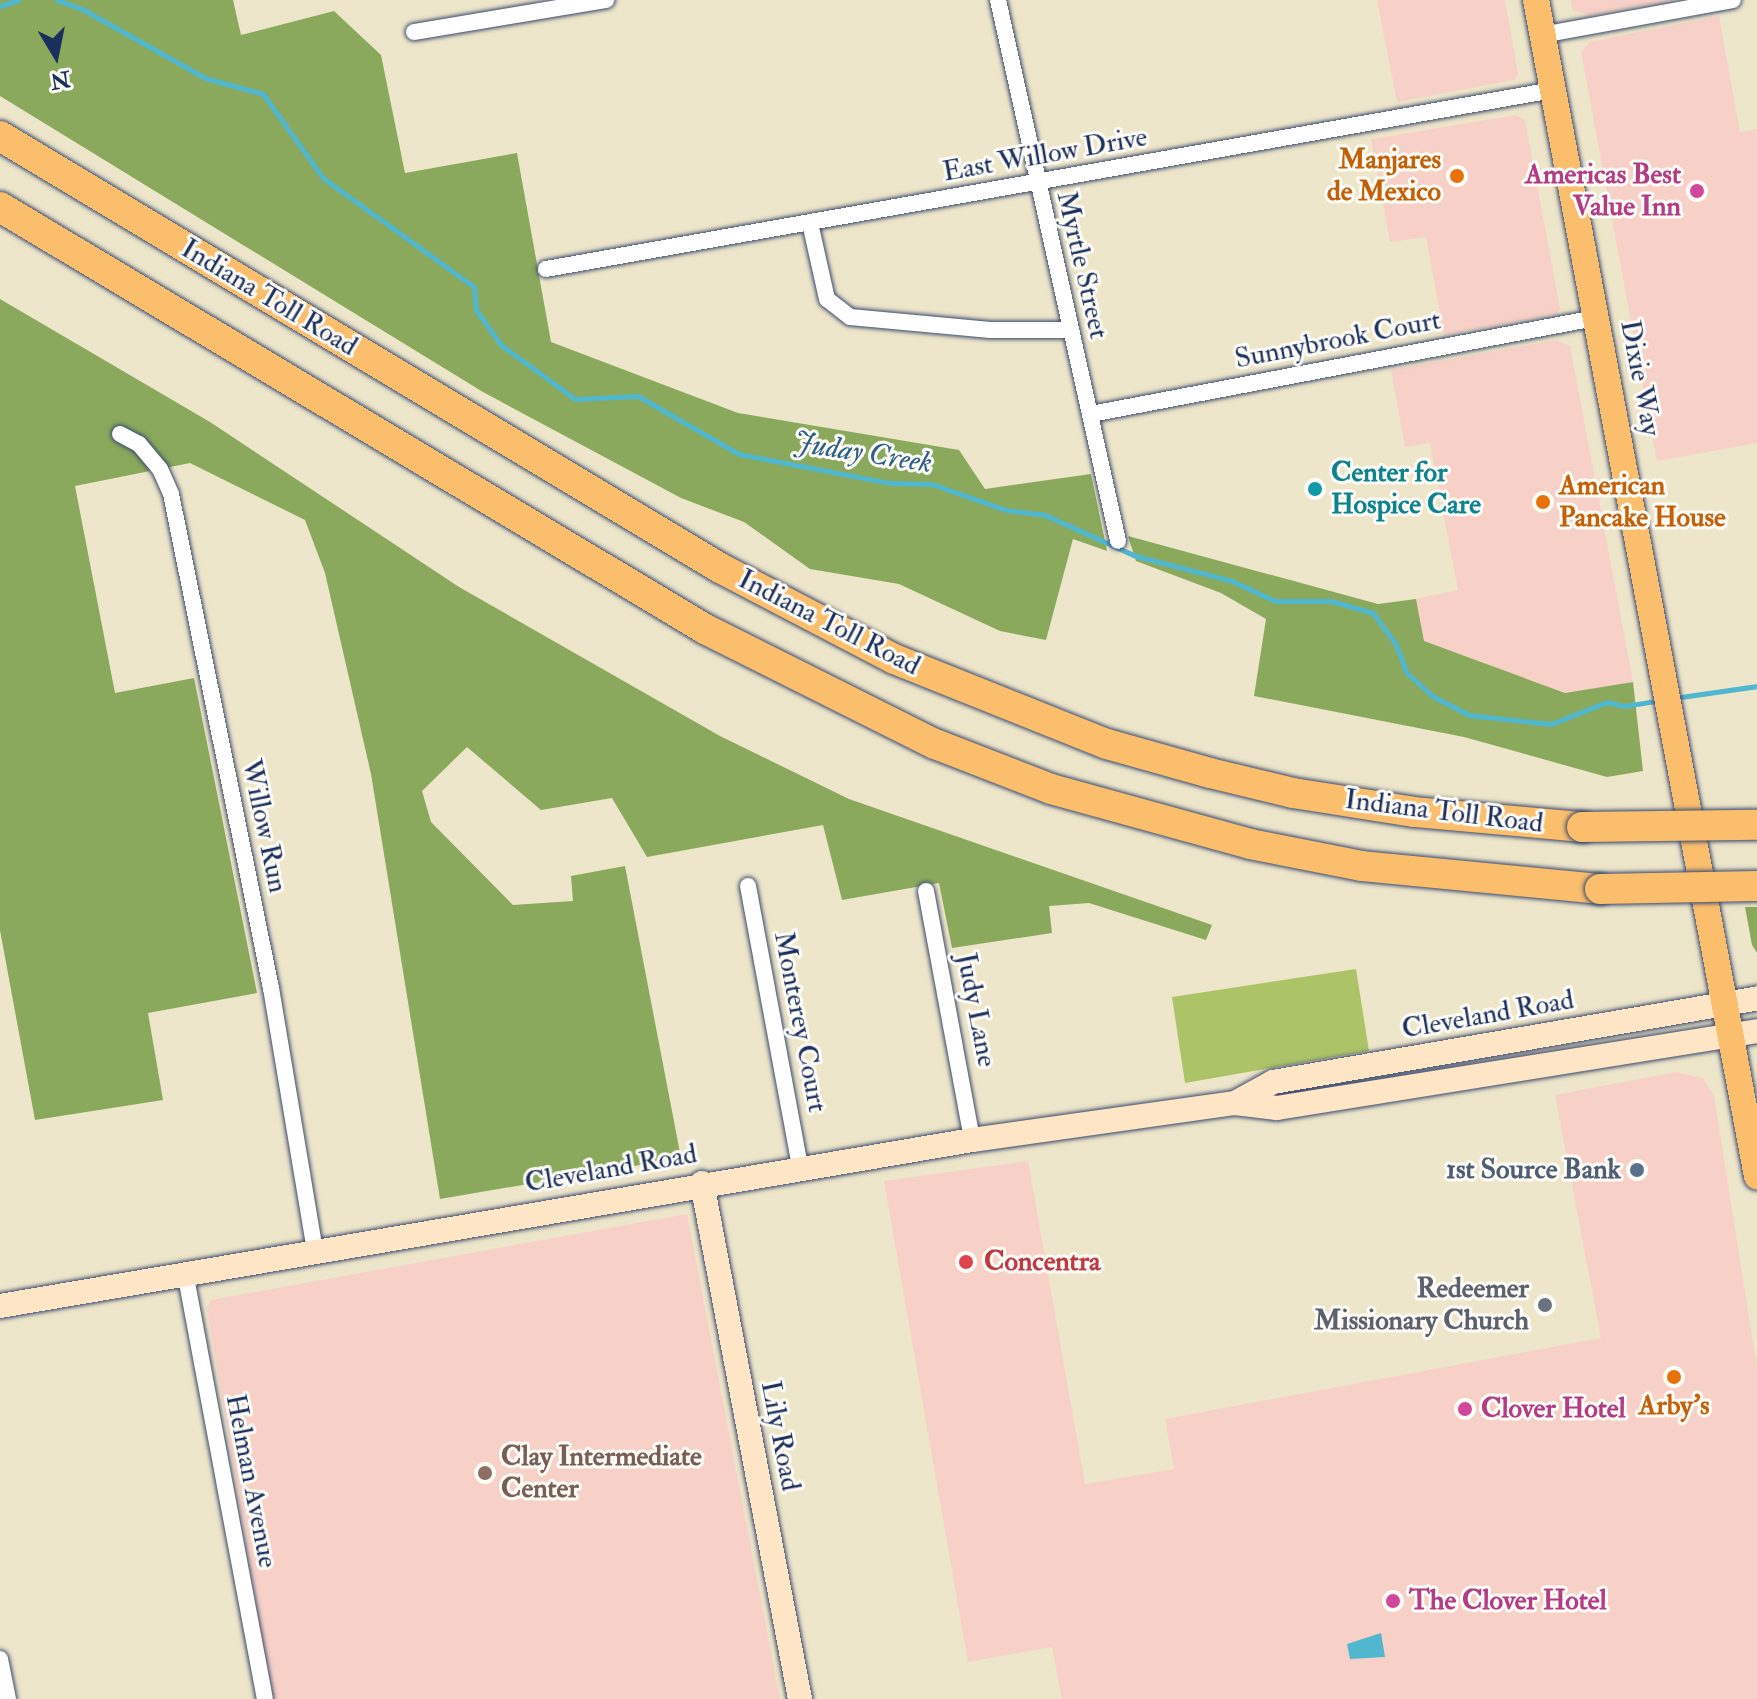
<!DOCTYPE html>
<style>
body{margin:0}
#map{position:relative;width:1757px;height:1699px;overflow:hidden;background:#eee6ca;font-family:"IM FELL Double Pica",serif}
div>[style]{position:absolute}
.built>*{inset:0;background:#f7d1c7}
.green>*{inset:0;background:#adc368}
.forest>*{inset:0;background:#8aa95c}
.water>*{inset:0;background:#51b7cf}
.stream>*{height:5px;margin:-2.5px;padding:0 2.5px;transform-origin:2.5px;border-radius:2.5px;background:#51b7cf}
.roads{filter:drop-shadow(0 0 2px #3b4a6e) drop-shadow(0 0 2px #3b4a6e)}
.street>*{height:16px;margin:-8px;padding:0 8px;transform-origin:8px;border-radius:8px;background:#fff}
.secondary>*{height:24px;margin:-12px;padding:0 12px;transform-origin:12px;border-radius:12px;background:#fde5c5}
.primary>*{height:26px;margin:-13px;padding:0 13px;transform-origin:13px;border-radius:13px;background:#fabe6d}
.highway>*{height:30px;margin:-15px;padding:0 15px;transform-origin:15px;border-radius:15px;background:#fabe6d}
.bridges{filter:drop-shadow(0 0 2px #3b4a6e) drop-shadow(0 0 2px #3b4a6e)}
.highway-bridge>*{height:30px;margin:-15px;padding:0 15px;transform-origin:15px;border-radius:15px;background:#fabe6d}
.dots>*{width:22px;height:22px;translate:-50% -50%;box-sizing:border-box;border:4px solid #fdfcf7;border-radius:50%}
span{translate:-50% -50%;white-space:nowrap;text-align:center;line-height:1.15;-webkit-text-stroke:6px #fdfcf7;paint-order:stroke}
.street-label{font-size:28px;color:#1b2f5e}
.food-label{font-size:28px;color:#c56008;font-weight:700}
.right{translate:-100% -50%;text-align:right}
.left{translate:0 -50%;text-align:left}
.hotel-label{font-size:28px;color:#b23c85;font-weight:700}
.culture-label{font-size:28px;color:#0d838f;font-weight:700}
.service-label{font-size:28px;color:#4e5e75;font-weight:700}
.health-label{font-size:28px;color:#be3a42;font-weight:700}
.worship-label{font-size:28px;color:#5b616d;font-weight:700}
.education-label{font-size:28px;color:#785e54;font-weight:700}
.water-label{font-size:30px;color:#2e5f86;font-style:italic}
.north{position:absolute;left:16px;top:16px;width:80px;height:80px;-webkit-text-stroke:6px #fdfcf7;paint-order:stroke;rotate:170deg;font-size:22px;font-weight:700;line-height:32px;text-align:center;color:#1b2f5e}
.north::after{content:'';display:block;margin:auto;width:28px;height:36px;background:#1b2f5e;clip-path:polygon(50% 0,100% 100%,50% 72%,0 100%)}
</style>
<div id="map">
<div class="built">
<i style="clip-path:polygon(1377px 0,1505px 0,1518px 74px,1514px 80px,1397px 102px)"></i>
<i style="clip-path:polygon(1571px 0,1674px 0,1589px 15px,1572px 10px)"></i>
<i style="clip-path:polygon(1719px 16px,1740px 132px,1757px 129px,1757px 443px,1657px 461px,1581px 52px,1590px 42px)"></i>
<i style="clip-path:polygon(1516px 115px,1525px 120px,1560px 308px,1557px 314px,1444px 335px,1426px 237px,1390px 242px,1371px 139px)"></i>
<i style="clip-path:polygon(1556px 340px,1570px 346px,1633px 682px,1565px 693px,1424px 641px,1416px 599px,1458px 590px,1430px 443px,1405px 447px,1391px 370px)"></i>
<i style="clip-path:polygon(1676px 1072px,1703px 1078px,1714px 1096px,1757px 1368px,1757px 1699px,1062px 1699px,1052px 1647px,968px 1662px,884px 1181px,1028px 1161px,1085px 1484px,1174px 1469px,1165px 1419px,1601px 1338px,1555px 1095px)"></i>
<i style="clip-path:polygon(687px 1214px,780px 1699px,272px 1699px,207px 1308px,211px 1300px)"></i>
</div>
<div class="green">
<i style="clip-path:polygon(1356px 969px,1369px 1051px,1185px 1083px,1172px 997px)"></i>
</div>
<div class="forest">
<i style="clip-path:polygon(0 0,233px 0,241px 35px,334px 11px,381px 55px,405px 173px,517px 153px,551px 342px,738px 413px,959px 450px,985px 489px,1091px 474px,1107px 551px,1073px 539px,1046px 640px,1000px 631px,899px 584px,810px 569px,744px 522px,681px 498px,483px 392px,0 96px)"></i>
<i style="clip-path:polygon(0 299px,210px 422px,459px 587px,720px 736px,849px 799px,1212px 925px,1206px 940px,1089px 903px,1049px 906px,1052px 933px,952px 948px,939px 883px,842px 900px,823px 825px,647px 857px,612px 798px,541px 810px,467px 747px,422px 791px,431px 822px,513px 905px,573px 901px,571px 876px,625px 866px,681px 1158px,440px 1199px,371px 774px,325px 573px,305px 520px,190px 463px,75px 486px,115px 693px,194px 678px,257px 993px,148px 1013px,163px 1100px,35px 1120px,0 930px)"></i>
<i style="clip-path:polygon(1128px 536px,1378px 604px,1416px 599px,1424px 641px,1565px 693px,1633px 682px,1643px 771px,1607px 777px,1464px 737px,1254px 696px,1266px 619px,1221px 593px,1136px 561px)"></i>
<i style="clip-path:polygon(1745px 907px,1757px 907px,1757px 953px,1752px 945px)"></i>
</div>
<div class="water">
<i style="clip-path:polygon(1381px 1633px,1385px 1657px,1350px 1659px,1347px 1644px)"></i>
</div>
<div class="stream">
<i style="left:57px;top:0;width:29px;rotate:20deg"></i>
<i style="left:84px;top:10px;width:139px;rotate:29.3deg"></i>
<i style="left:205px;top:78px;width:60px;rotate:15.4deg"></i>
<i style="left:263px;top:94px;width:103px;rotate:54.5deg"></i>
<i style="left:323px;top:178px;width:186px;rotate:35.8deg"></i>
<i style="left:474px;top:287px;width:23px;rotate:85deg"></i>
<i style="left:476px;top:310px;width:43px;rotate:54.5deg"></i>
<i style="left:501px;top:345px;width:92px;rotate:36.1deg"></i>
<i style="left:575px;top:399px;width:63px;rotate:-2.7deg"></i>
<i style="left:638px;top:396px;width:116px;rotate:29.9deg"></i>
<i style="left:739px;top:454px;width:154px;rotate:10.9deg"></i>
<i style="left:890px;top:483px;width:42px;rotate:1.4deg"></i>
<i style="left:932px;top:484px;width:78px;rotate:19.4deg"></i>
<i style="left:1006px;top:510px;width:39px;rotate:7deg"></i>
<i style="left:1045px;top:515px;width:100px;rotate:24.3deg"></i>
<i style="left:1136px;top:556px;width:99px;rotate:14.6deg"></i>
<i style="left:1232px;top:581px;width:47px;rotate:24.9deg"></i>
<i style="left:1275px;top:601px;width:56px"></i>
<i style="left:1331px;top:601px;width:44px;rotate:15.9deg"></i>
<i style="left:1373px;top:613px;width:39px;rotate:54deg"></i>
<i style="left:1396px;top:645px;width:30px;rotate:69deg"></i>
<i style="left:1407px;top:673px;width:36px;rotate:42deg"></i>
<i style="left:1434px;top:697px;width:39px;rotate:27deg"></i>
<i style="left:1469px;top:715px;width:82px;rotate:6.3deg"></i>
<i style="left:1551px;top:724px;width:60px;rotate:-21.4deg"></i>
<i style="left:1607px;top:702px;width:17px;rotate:13deg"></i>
<i style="left:1624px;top:706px;width:36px;rotate:-9deg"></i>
<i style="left:0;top:6px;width:19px;rotate:-18deg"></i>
<i style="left:1674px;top:698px;width:84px;rotate:-8.2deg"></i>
</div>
<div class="roads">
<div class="street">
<i style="left:998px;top:0;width:554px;rotate:77.49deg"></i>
<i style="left:414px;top:32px;width:195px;rotate:-9.5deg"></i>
<i style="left:1542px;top:35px;width:194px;rotate:-10.4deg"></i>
<i style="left:810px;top:223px;width:78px;rotate:77.4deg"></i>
<i style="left:827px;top:299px;width:29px;rotate:38deg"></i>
<i style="left:850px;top:317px;width:141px;rotate:5.3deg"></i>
<i style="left:990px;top:330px;width:80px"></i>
<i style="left:546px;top:269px;width:1023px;rotate:-10.08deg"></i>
<i style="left:1091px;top:414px;width:513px;rotate:-10.78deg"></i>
<i style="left:120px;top:434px;width:21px;rotate:28deg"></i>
<i style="left:139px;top:444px;width:33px;rotate:50deg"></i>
<i style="left:160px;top:469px;width:27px;rotate:66deg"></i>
<i style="left:171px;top:494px;width:504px;rotate:78.56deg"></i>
<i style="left:271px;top:988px;width:266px;rotate:80.5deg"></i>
<i style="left:748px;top:886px;width:286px;rotate:79.5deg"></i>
<i style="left:926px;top:891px;width:253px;rotate:79.5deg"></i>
<i style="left:185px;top:1272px;width:434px;rotate:79.4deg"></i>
<i style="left:0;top:1659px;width:41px;rotate:78.7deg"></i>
</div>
<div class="secondary">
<i style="left:1235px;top:1103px;width:43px;rotate:-28.9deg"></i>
<i style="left:1273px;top:1082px;width:491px;rotate:-9.8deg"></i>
<i style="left:702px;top:1183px;width:525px;rotate:79.25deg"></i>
<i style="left:0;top:1306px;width:986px;rotate:-9.69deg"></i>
<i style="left:972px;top:1140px;width:266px;rotate:-8deg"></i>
<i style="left:1235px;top:1103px;width:42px;rotate:6.8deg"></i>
<i style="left:1277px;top:1108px;width:486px;rotate:-9.1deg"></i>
</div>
<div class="primary">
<i style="left:1536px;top:0;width:1197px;rotate:79.36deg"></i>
</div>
<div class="highway">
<i style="left:0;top:136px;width:840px;rotate:30.96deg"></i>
<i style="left:720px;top:568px;width:196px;rotate:27.6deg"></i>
<i style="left:894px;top:659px;width:229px;rotate:21.8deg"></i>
<i style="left:1107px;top:744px;width:107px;rotate:15.7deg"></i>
<i style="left:1210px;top:773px;width:85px;rotate:13.5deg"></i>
<i style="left:1293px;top:793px;width:122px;rotate:8.9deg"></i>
<i style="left:1414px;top:812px;width:169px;rotate:5.1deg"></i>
<i style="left:0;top:207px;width:822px;rotate:30.9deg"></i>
<i style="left:705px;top:629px;width:257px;rotate:26.6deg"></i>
<i style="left:935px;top:744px;width:124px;rotate:21.2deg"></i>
<i style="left:1051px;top:789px;width:206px;rotate:15.4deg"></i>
<i style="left:1250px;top:844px;width:114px;rotate:11.1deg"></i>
<i style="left:1362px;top:866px;width:239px;rotate:5.5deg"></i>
</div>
</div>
<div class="bridges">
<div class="highway-bridge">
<i style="left:1582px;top:827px;width:175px;rotate:-0.7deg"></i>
<i style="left:1600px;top:889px;width:157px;rotate:-1.1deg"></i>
</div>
</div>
<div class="dots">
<i style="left:1457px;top:176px;background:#e8710a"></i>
<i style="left:1697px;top:191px;background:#d1479c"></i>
<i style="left:1315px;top:489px;background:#0f9aa8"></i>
<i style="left:1543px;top:502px;background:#e8710a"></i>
<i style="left:1637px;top:1170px;background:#5c6f8a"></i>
<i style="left:966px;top:1262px;background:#e0444e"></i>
<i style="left:1545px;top:1305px;background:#6b7280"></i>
<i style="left:1674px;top:1377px;background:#e8710a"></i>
<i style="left:1465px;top:1409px;background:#d1479c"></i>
<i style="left:485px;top:1473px;background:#8d6e63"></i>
<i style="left:1393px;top:1601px;background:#d1479c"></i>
</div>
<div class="street-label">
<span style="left:1045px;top:155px;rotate:-10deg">East Willow Drive</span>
<span style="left:1082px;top:265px;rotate:77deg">Myrtle Street</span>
<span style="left:269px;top:298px;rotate:31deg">Indiana Toll Road</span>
<span style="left:1338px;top:340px;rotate:-11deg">Sunnybrook Court</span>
<span style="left:1640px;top:378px;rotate:79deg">Dixie Way</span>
<span style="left:829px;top:623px;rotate:27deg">Indiana Toll Road</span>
<span style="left:1444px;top:812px;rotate:7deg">Indiana Toll Road</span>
<span style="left:264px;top:826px;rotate:78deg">Willow Run</span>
<span style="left:976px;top:1010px;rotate:79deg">Judy Lane</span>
<span style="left:1488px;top:1015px;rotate:-10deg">Cleveland Road</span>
<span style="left:800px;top:1022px;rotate:79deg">Monterey Court</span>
<span style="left:611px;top:1169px;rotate:-10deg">Cleveland Road</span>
<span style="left:780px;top:1436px;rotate:79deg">Lily Road</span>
<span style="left:251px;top:1481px;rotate:79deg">Helman Avenue</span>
</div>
<div class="food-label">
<span class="right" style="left:1441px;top:176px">Manjares<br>de Mexico</span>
<span class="left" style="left:1559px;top:502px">American<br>Pancake House</span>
<span style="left:1674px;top:1406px">Arby's</span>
</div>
<div class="hotel-label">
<span class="right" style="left:1681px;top:191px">Americas Best<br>Value Inn</span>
<span class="left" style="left:1481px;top:1409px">Clover Hotel</span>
<span class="left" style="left:1409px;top:1601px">The Clover Hotel</span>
</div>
<div class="culture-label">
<span class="left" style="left:1331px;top:489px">Center for<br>Hospice Care</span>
</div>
<div class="service-label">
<span class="right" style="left:1621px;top:1170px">1st Source Bank</span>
</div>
<div class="health-label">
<span class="left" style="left:984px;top:1262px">Concentra</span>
</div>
<div class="worship-label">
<span class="right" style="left:1529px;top:1305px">Redeemer<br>Missionary Church</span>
</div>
<div class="education-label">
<span class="left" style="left:501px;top:1473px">Clay Intermediate<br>Center</span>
</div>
<div class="water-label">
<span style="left:863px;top:453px;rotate:9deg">Juday Creek</span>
</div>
<div class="north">N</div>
</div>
